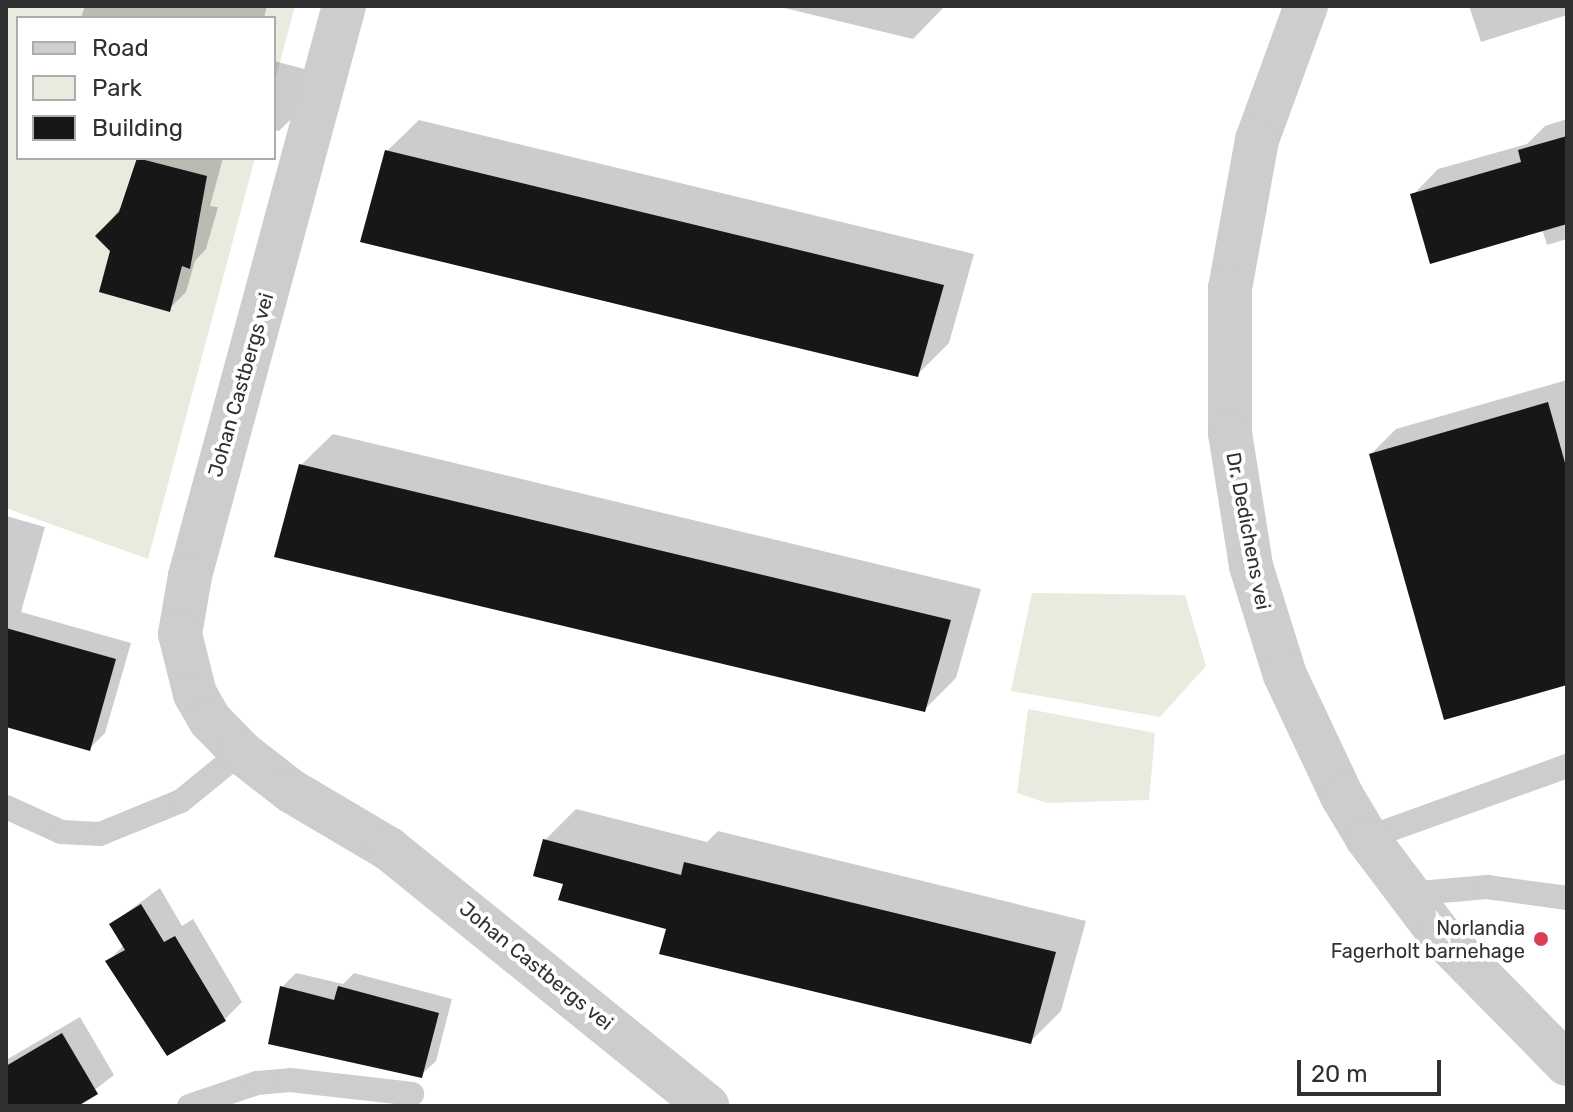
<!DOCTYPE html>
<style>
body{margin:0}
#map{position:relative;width:1573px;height:1112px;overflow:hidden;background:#fff;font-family:Rubik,sans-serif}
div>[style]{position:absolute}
.green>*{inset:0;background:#e7ecdf}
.shadow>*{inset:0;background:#0003}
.building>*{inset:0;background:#171717}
.service>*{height:24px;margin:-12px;padding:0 12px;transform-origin:12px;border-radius:12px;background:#cdcdcd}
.minor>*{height:44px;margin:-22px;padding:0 22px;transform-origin:22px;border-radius:22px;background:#cdcdcd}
.tertiary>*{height:44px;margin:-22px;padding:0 22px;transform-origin:22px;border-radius:22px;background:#cdcdcd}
.dots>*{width:22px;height:22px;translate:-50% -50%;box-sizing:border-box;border:4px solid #fff;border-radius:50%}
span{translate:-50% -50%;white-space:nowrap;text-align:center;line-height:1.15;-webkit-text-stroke:8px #fff;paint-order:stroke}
.street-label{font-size:20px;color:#303030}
.poi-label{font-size:20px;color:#303030}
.right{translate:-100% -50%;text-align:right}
.frame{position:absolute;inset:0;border:8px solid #303030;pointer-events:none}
.legend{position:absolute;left:16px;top:16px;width:260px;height:144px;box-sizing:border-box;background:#fff;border:2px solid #acacac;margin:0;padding:10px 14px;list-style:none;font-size:24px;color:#303030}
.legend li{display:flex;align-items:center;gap:16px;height:40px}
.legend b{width:40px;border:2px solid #acacac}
.scale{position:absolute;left:1297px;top:1060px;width:144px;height:36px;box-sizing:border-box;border:4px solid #303030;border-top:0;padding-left:10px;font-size:24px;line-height:28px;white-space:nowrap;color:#303030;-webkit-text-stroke:6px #fff;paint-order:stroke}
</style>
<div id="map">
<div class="green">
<i style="clip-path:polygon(6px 6px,295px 6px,274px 85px,274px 18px,18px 18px,18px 158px,255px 158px,148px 559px,6px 508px)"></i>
<i style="clip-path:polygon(1032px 593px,1185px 595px,1206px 666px,1160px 717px,1011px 691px)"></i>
<i style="clip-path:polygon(1028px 709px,1155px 733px,1149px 800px,1047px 803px,1017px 793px)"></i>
</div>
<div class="shadow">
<i style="clip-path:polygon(85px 6px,267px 6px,264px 18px,81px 18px)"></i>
<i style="clip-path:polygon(776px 6px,945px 6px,913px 39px)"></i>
<i style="clip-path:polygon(1469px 6px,1567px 6px,1567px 15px,1481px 42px)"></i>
<i style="clip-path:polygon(274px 61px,308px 70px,296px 114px,279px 131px,274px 130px)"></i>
<i style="clip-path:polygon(1567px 119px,1567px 239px,1547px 245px,1542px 229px,1413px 195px,1438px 169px,1527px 144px,1545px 126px)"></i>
<i style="clip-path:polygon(419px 120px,974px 254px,949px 343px,917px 375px,387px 151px)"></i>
<i style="clip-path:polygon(139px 158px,223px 158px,210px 206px,218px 207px,206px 249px,195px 261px,186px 292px,169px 309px,98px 236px,127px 200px)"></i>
<i style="clip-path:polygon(1567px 380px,1567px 683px,1371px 454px,1396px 429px)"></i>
<i style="clip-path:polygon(333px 434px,981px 589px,956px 678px,924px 710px,301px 465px)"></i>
<i style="clip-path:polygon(6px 516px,45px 527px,21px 612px,131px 643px,105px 733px,89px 749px,6px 725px)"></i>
<i style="clip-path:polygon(576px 809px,707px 842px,718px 831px,1086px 921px,1061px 1011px,1030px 1042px,668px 927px,565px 883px,545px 840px)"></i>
<i style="clip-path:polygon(160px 888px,182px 926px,193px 919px,242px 1002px,225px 1019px,108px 961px,124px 945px,111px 924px)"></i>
<i style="clip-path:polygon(296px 973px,343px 984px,354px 973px,452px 999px,436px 1061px,421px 1075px,282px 987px)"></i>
<i style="clip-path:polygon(80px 1017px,114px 1075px,74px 1106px,6px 1106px,6px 1060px)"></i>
</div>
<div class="building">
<i style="clip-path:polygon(1567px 136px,1567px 224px,1430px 264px,1410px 194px,1521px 162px,1518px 150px)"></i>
<i style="clip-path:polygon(385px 150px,944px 285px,918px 377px,360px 242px)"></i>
<i style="clip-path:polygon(137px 158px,207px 176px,190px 269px,182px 266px,170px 312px,99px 292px,110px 251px,95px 236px,119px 212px)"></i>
<i style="clip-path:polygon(1548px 402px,1567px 470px,1567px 685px,1444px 720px,1369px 454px)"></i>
<i style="clip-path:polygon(299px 464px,951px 620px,925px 712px,274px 557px)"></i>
<i style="clip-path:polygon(6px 628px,116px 659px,90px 751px,6px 727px)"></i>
<i style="clip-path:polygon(543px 839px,681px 875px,684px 862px,1056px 952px,1031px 1044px,659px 954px,666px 929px,558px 900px,563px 884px,533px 876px)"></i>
<i style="clip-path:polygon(141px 904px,164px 942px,175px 936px,226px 1021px,167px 1056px,105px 961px,125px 950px,109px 924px)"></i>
<i style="clip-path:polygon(280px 986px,334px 1000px,338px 986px,439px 1013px,422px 1078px,268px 1044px)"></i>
<i style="clip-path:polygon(62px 1033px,98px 1094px,78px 1106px,6px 1106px,6px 1066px)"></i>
</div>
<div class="service">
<i style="left:6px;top:807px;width:60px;rotate:24.4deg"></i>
<i style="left:61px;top:832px;width:39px;rotate:3deg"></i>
<i style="left:100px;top:834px;width:87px;rotate:-22.2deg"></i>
<i style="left:181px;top:801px;width:77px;rotate:-39.2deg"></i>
<i style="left:1367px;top:838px;width:213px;rotate:-19.8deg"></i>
<i style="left:1408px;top:894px;width:79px;rotate:-5.1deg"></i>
<i style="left:1487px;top:887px;width:81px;rotate:7.8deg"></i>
<i style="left:189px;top:1106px;width:72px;rotate:-18.7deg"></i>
<i style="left:257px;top:1083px;width:33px;rotate:-5deg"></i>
<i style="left:290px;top:1080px;width:123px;rotate:6.5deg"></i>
</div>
<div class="minor">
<i style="left:344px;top:6px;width:590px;rotate:105.12deg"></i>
<i style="left:190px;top:576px;width:59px;rotate:99.8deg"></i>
<i style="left:180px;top:634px;width:62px;rotate:76deg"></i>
<i style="left:195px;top:694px;width:30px;rotate:60deg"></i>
<i style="left:210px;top:720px;width:45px;rotate:45.9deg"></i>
<i style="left:241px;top:752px;width:63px;rotate:38deg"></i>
<i style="left:291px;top:791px;width:114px;rotate:30.6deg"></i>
<i style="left:389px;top:849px;width:409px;rotate:38.9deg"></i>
</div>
<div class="tertiary">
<i style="left:1306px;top:6px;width:143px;rotate:110.1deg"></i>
<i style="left:1257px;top:140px;width:150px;rotate:100.3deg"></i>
<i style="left:1230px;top:288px;width:145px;rotate:90deg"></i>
<i style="left:1230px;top:433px;width:135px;rotate:81deg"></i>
<i style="left:1251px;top:566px;width:114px;rotate:72.7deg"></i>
<i style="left:1285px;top:675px;width:134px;rotate:64.8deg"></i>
<i style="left:1342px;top:796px;width:49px;rotate:59.2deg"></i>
<i style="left:1367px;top:838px;width:124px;rotate:52.9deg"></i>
<i style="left:1442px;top:937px;width:178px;rotate:45.5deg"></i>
</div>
<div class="dots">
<i style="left:1541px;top:939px;background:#da3f58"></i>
</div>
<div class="street-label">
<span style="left:241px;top:385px;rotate:-74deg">Johan Castbergs vei</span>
<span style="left:1248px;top:531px;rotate:79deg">Dr. Dedichens vei</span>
<span style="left:536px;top:966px;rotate:39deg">Johan Castbergs vei</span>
</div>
<div class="poi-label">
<span class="right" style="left:1525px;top:940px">Norlandia<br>Fagerholt barnehage</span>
</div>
<div class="frame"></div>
<ul class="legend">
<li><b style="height:10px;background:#cdcdcd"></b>Road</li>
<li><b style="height:22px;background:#e7ecdf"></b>Park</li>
<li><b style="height:22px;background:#171717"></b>Building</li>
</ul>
<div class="scale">20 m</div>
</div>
